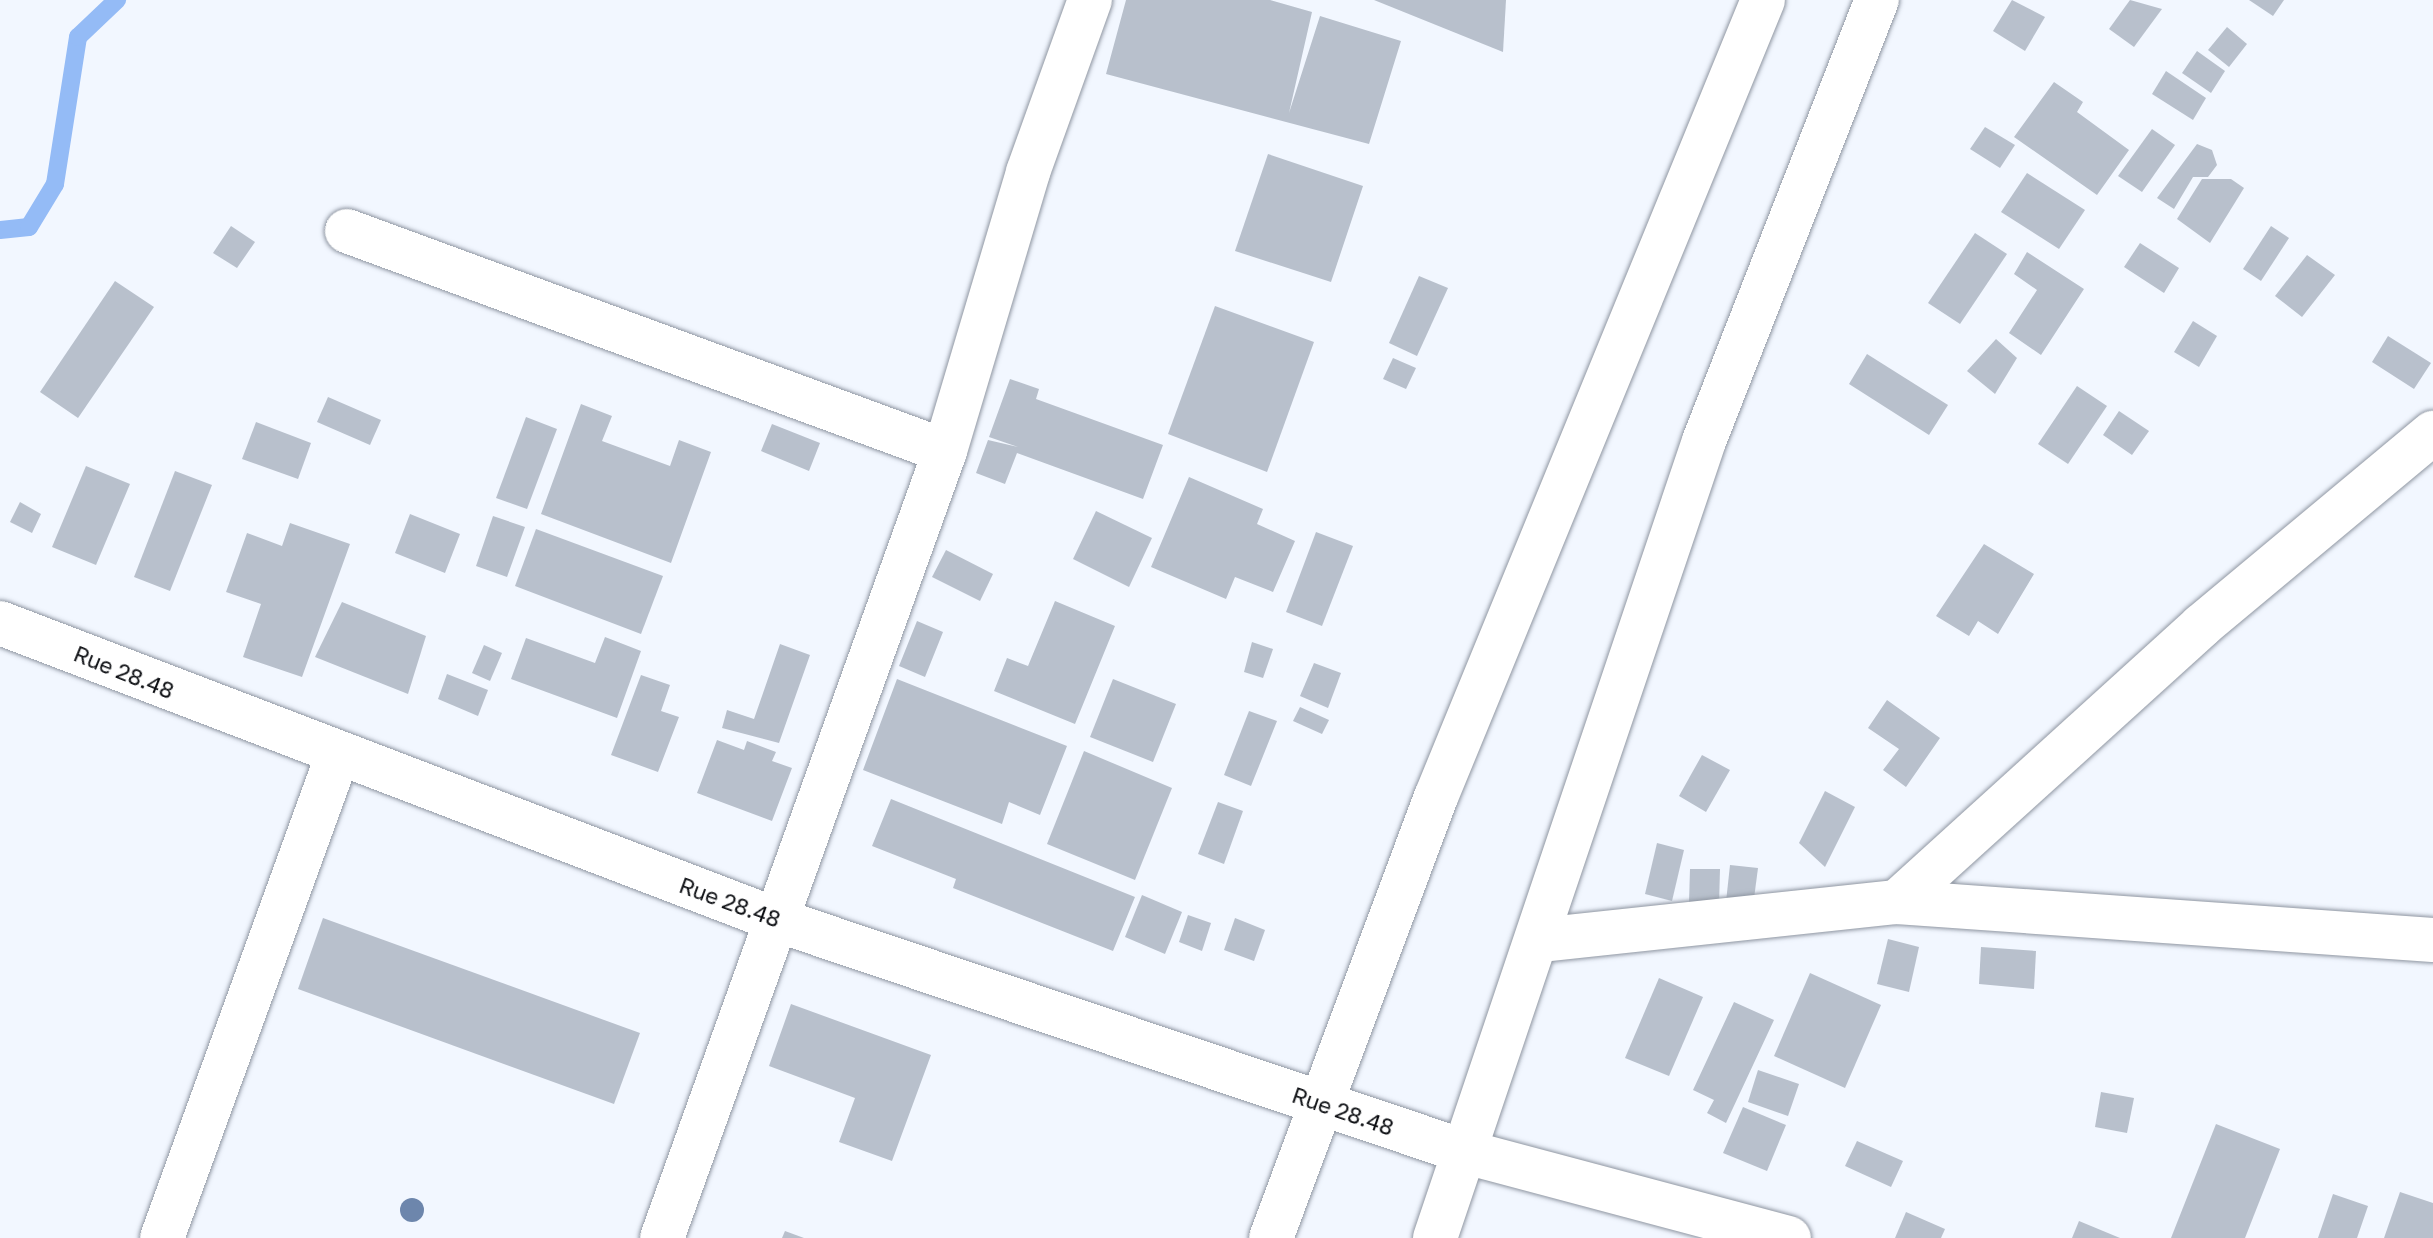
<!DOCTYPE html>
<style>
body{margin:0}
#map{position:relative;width:2433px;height:1238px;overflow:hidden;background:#f2f7ff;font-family:"Golos Text",sans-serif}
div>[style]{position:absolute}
.stream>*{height:18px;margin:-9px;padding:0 9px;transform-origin:9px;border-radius:9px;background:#94bbf6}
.building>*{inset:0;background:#b8c0cc}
.roads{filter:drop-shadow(0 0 2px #8f96a2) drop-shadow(0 0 2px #8f96a2)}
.minor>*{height:44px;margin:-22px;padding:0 22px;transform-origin:22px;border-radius:22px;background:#fff}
.secondary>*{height:44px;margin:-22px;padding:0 22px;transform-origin:22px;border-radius:22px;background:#fff}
.trees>*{width:24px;height:24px;margin:-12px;border-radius:50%;background:#6d86ac}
span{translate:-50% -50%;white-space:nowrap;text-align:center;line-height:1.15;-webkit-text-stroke:8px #fff;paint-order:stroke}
.street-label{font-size:22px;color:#0c0e12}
</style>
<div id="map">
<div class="stream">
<i style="left:0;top:230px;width:29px;rotate:-6deg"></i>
<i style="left:29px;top:227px;width:50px;rotate:-58.8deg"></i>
<i style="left:55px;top:184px;width:149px;rotate:-81.1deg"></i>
<i style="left:78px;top:37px;width:54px;rotate:-43.5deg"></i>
</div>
<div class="building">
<i style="clip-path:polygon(1126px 0,1270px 0,1312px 12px,1289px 113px,1320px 16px,1401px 41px,1369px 144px,1106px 74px)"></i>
<i style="clip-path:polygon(1374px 0,1506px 0,1503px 52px)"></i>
<i style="clip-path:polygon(2012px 0,2045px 17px,2025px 51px,1993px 31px)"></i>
<i style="clip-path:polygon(2130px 0,2162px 9px,2134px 47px,2109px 29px)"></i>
<i style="clip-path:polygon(2249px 0,2284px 0,2273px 16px)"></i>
<i style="clip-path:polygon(2227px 27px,2247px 44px,2229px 67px,2208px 50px)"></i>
<i style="clip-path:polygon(2197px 51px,2225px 71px,2211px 93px,2182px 73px)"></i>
<i style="clip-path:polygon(2166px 71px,2206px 98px,2193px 120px,2152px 94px)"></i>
<i style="clip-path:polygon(2054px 82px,2083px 102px,2077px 112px,2129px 150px,2097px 195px,2014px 137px)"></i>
<i style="clip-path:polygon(1985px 127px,2015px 145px,2000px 168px,1970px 149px)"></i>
<i style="clip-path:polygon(2152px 129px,2175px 145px,2142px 192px,2118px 176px)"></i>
<i style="clip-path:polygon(2197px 144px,2212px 150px,2217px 165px,2208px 177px,2193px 177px,2174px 209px,2157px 198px)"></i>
<i style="clip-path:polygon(1268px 154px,1363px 186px,1331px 282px,1235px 251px)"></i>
<i style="clip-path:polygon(2027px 173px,2085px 210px,2059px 249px,2001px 212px)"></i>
<i style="clip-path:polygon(2202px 179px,2231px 179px,2244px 188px,2210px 243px,2177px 219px)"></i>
<i style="clip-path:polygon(231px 226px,255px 242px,237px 268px,213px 253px)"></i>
<i style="clip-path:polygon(2271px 226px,2289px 238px,2261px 281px,2243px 269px)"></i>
<i style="clip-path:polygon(1975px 233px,2007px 254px,1960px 324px,1928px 303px)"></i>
<i style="clip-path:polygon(2140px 243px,2179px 268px,2164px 293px,2124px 267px)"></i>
<i style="clip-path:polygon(2027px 252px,2084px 289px,2041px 355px,2009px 333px,2037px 290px,2014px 274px)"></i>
<i style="clip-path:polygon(2307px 255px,2335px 275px,2302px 317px,2275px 296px)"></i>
<i style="clip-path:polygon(1419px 276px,1448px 288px,1417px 356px,1389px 343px)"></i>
<i style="clip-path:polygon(115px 281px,154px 307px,78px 418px,40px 392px)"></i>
<i style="clip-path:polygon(1215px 306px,1314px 342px,1267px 472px,1168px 434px)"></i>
<i style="clip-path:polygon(2193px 321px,2217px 336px,2199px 367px,2174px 352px)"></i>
<i style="clip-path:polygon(2388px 336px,2431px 363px,2414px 389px,2372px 362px)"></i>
<i style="clip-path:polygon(1996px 339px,2017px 358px,1995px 394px,1967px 371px)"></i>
<i style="clip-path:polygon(1867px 354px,1948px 405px,1929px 435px,1849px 384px)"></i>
<i style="clip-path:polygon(1393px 358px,1416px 368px,1406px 389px,1383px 379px)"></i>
<i style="clip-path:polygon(1010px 379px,1039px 389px,1036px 399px,1163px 445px,1143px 499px,1017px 453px,1005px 484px,976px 473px,988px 440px,1018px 447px,989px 437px)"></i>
<i style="clip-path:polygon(2077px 386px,2107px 406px,2068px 464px,2038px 444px)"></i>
<i style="clip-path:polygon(328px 397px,381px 420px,370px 445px,317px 422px)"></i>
<i style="clip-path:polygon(581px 404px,612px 416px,602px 441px,670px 466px,679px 440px,711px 452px,671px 563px,541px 514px)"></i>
<i style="clip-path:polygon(2119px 411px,2149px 431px,2132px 455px,2103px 435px)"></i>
<i style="clip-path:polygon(526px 417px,557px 429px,527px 509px,496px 498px)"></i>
<i style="clip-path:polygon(256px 422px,311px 443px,298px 479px,242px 459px)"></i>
<i style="clip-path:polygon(772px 424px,820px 443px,809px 471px,761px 451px)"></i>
<i style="clip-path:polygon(86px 466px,130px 484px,96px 565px,52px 547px)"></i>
<i style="clip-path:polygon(175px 471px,212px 485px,170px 591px,134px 577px)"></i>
<i style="clip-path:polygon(1189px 477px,1263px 509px,1257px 524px,1295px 541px,1273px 592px,1235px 577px,1226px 599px,1151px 567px)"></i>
<i style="clip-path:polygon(20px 502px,41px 514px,32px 533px,10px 522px)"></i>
<i style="clip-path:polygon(1096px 511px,1152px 538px,1129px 587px,1073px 559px)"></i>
<i style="clip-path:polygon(410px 514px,460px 534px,445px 573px,395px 553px)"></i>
<i style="clip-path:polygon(493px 516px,525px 527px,507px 577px,476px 566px)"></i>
<i style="clip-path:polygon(290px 523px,350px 544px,302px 677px,243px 657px,261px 604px,226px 592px,247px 533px,282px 546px)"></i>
<i style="clip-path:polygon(536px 529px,663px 576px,641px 634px,515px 586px)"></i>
<i style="clip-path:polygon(1316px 532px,1353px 546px,1322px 626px,1286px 612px)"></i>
<i style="clip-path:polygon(1984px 544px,2034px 574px,1998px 634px,1978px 621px,1969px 636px,1936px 616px)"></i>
<i style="clip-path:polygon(946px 550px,993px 574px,980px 601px,932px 577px)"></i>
<i style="clip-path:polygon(1055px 601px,1115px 626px,1075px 724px,994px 691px,1007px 658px,1028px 666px)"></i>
<i style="clip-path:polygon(342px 602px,426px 636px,408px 694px,315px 657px)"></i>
<i style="clip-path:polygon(917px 621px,943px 632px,925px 677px,899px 666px)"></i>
<i style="clip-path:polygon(605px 637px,641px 651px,617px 718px,511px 679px,526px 638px,595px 663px)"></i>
<i style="clip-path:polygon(1252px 642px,1273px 649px,1263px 678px,1244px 672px)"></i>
<i style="clip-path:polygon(780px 644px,810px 655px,779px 743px,722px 728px,727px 710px,754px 719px)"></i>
<i style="clip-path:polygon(484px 645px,502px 653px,490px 681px,472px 673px)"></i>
<i style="clip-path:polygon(1314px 663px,1341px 673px,1328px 708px,1300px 696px)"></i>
<i style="clip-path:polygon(447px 674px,488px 690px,478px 716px,438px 699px)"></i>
<i style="clip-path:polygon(641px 675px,670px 685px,661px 711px,679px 717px,658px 772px,611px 755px)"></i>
<i style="clip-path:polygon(897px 679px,1067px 746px,1040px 815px,1009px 802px,1002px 824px,863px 770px)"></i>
<i style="clip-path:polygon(1113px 679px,1176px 704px,1153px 762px,1090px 737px)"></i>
<i style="clip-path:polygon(1887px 700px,1940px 738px,1906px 787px,1883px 770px,1899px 749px,1868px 728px)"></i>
<i style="clip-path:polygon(1300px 707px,1329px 720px,1322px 734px,1293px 721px)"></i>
<i style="clip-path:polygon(1249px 711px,1277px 721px,1251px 786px,1224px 775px)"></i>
<i style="clip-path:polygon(717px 740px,744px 750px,747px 741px,776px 752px,772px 761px,792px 768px,772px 821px,697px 793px)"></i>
<i style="clip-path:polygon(1084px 751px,1172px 788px,1135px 880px,1047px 844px)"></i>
<i style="clip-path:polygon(1702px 755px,1730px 770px,1706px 812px,1679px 796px)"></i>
<i style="clip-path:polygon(1825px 791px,1855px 807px,1825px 867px,1799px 843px)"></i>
<i style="clip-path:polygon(891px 799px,1135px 897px,1113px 951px,953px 888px,956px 879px,872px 846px)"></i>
<i style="clip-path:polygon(1218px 802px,1243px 811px,1224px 864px,1198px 854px)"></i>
<i style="clip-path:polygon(1657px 843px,1684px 850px,1672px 901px,1645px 894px)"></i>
<i style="clip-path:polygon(1730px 865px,1758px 868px,1753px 906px,1726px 902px)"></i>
<i style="clip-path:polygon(1690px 869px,1720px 869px,1719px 905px,1689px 903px)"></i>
<i style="clip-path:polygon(1142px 895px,1182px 912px,1165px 954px,1125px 937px)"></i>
<i style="clip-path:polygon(1188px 915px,1211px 923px,1202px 951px,1179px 942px)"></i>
<i style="clip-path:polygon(323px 918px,640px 1033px,614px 1104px,298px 989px)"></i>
<i style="clip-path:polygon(1235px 918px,1265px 930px,1254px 961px,1224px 950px)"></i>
<i style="clip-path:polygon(1888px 939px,1919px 947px,1909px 992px,1877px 984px)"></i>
<i style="clip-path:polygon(1981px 947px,2036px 951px,2034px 989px,1979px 984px)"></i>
<i style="clip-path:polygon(1810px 973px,1881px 1005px,1845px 1088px,1774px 1056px)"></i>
<i style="clip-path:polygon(1659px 978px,1703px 997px,1669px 1076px,1625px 1058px)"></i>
<i style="clip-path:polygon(1734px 1002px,1774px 1020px,1726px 1123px,1707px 1113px,1714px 1100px,1693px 1090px)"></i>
<i style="clip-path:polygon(791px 1004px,931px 1055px,892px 1161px,839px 1142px,855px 1098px,769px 1066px)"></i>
<i style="clip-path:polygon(1758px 1070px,1799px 1084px,1788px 1116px,1748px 1102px)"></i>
<i style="clip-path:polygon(2101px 1092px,2134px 1098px,2127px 1133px,2095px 1127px)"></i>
<i style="clip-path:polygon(1743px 1107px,1786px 1125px,1767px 1171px,1723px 1153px)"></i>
<i style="clip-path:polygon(2216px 1124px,2280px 1149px,2245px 1238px,2171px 1238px)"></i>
<i style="clip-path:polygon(1857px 1141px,1903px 1161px,1891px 1187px,1845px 1166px)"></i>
<i style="clip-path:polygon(2400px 1192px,2433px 1203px,2433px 1238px,2384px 1238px)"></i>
<i style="clip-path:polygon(2333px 1194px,2368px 1206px,2357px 1238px,2318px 1238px)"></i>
<i style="clip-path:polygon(1906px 1212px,1945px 1229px,1941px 1238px,1895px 1238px)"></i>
<i style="clip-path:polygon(2079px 1221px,2120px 1238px,2072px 1238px)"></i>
<i style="clip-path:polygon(785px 1231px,804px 1238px,782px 1238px)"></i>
</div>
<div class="roads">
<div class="minor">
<i style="left:347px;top:231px;width:637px;rotate:20.2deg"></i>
<i style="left:0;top:623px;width:832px;rotate:20.92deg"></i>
<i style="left:777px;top:920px;width:730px;rotate:18.61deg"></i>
<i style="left:1469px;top:1153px;width:331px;rotate:14.9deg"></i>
<i style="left:1897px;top:902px;width:411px;rotate:-42.2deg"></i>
<i style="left:2201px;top:626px;width:302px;rotate:-39.8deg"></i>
<i style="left:1540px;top:940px;width:359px;rotate:-6.1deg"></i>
<i style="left:1897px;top:902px;width:537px;rotate:4.06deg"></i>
<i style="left:162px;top:1238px;width:512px;rotate:-70.01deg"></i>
<i style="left:662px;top:1238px;width:836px;rotate:-70.22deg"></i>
<i style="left:945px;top:451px;width:291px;rotate:-73.4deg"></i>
<i style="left:1028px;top:172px;width:183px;rotate:-70.2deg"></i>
</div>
<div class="secondary">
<i style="left:1271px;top:1238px;width:471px;rotate:-69.5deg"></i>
<i style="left:1436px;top:797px;width:861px;rotate:-67.69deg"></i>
<i style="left:1435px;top:1238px;width:841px;rotate:-71.35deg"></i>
<i style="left:1704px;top:441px;width:474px;rotate:-68.6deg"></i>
</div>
</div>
<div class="trees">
<i style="left:412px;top:1210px"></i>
</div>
<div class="street-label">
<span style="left:124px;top:672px;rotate:22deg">Rue 28.48</span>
<span style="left:730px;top:902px;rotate:20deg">Rue 28.48</span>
<span style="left:1343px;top:1111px;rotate:19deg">Rue 28.48</span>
</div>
</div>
